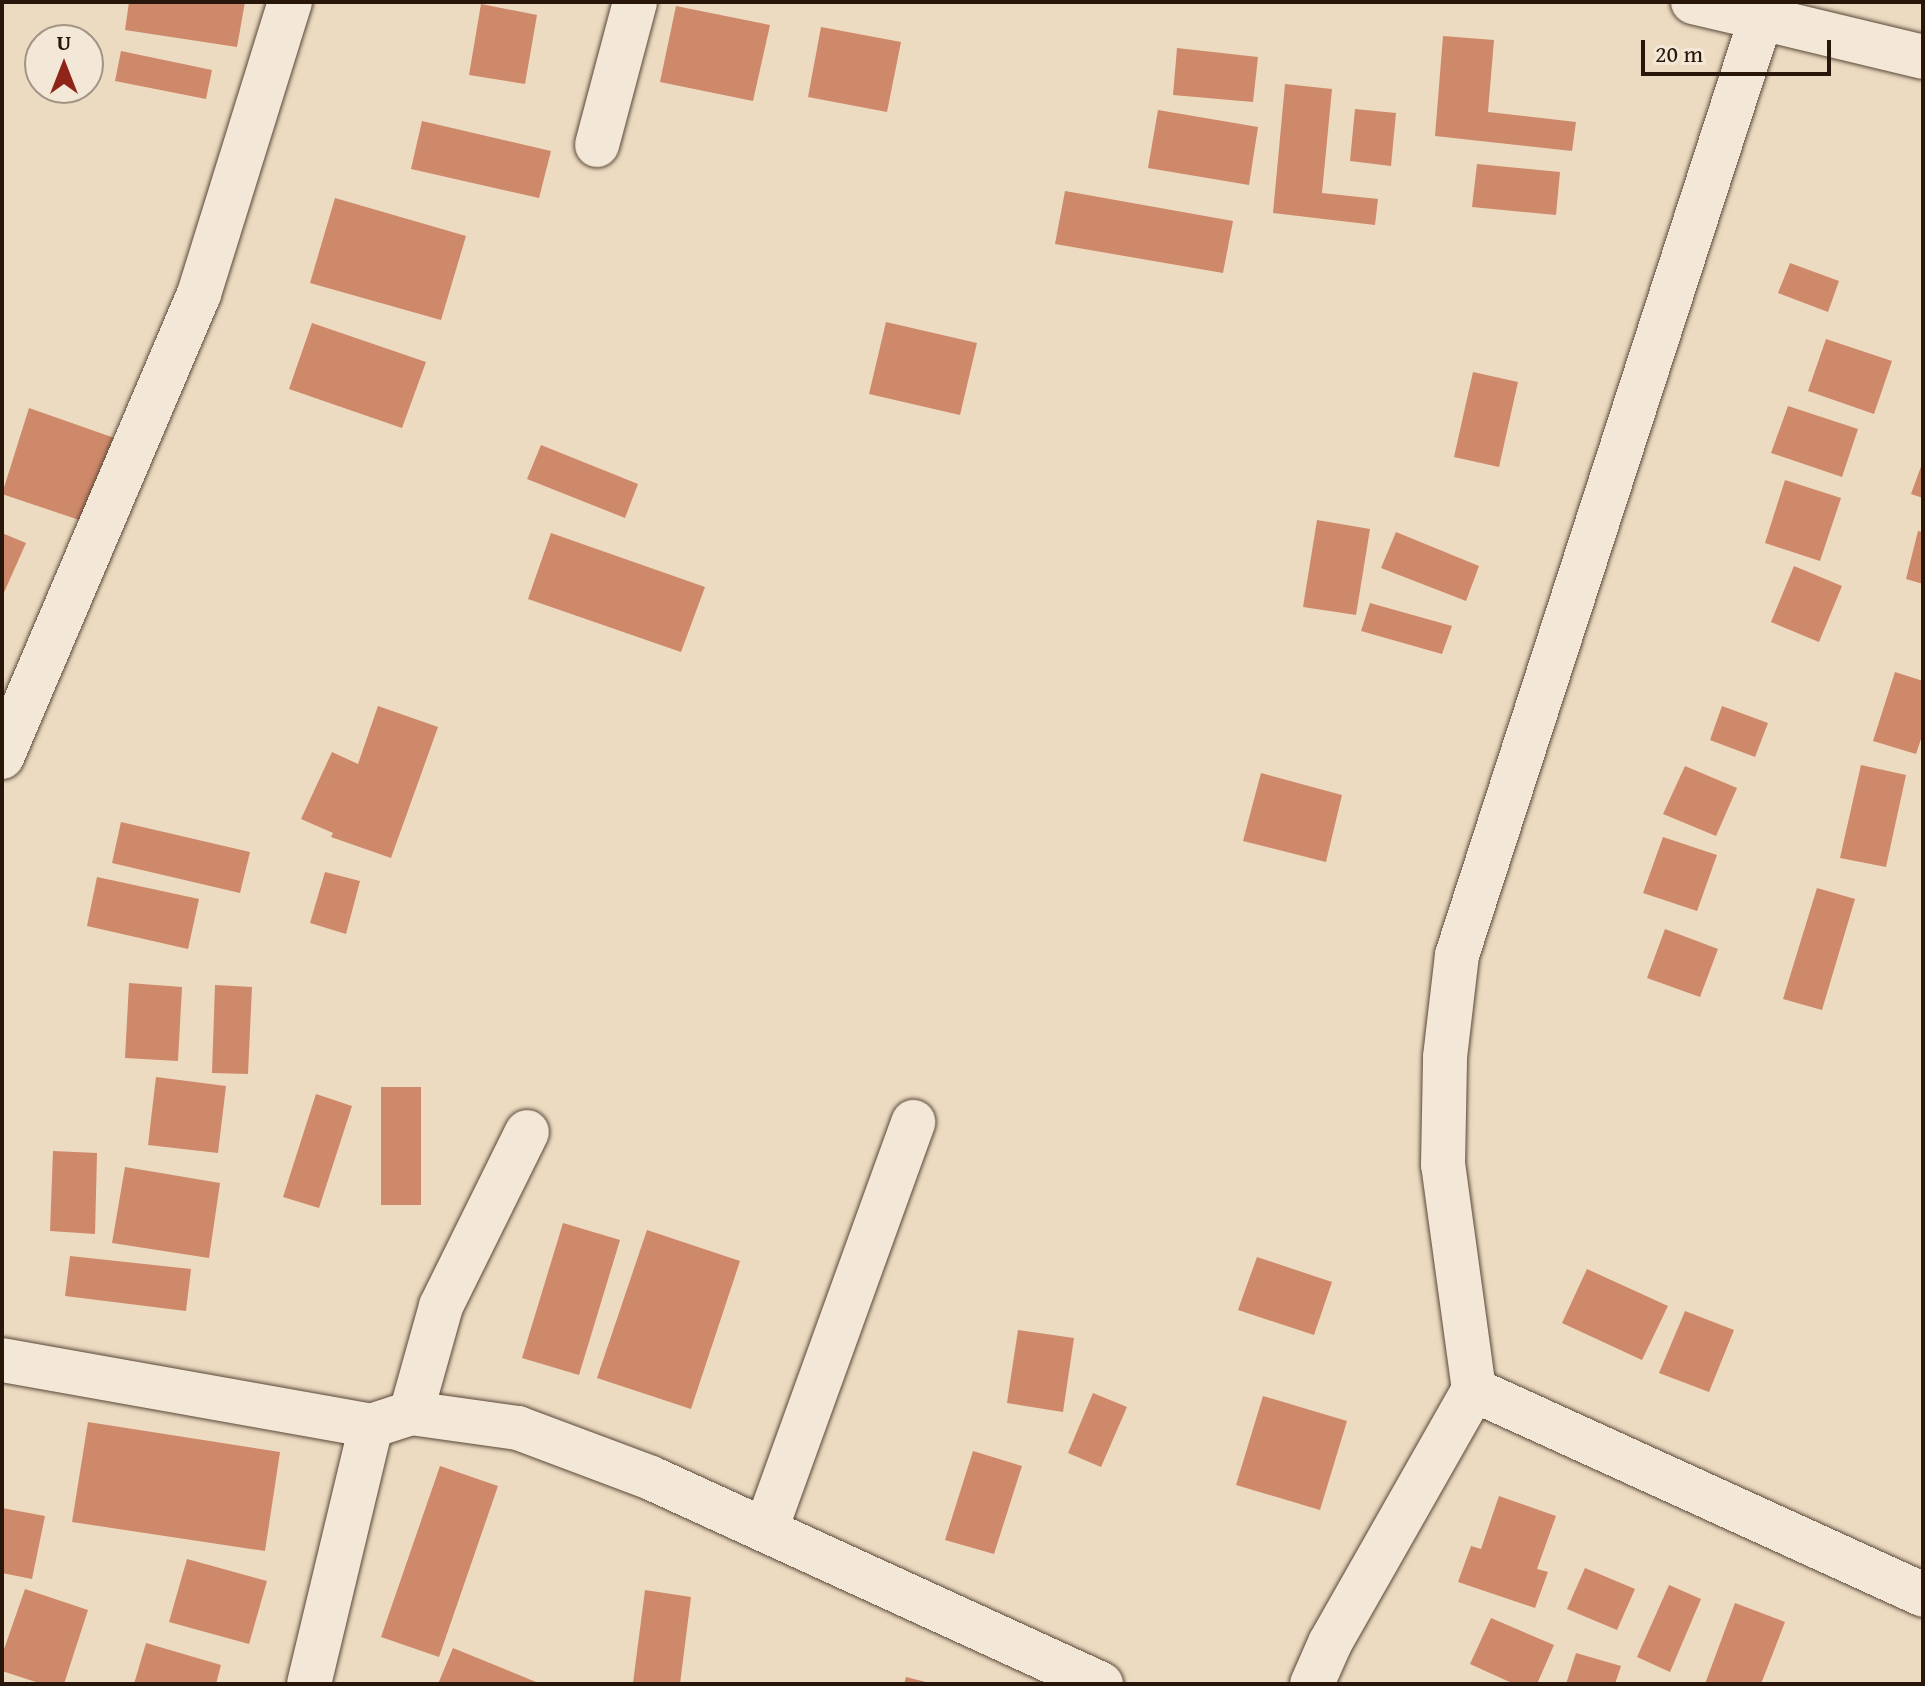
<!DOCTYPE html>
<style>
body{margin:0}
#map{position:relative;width:1925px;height:1686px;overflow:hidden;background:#ecdbc1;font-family:"Gentium Book Plus",serif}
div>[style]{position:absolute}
.building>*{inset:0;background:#ce896a}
.roads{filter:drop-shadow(0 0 2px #5a4738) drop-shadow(0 0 2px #5a4738)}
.minor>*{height:44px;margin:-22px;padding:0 22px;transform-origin:22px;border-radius:22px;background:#f3e8d7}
span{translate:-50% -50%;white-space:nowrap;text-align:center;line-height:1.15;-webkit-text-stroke:7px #f3e8d7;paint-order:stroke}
.frame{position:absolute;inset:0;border:4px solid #29160b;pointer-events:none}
.north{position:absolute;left:24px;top:24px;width:80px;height:80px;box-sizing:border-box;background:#f3e8d7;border:2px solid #a29485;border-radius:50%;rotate:0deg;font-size:22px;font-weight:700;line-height:32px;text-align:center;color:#29160b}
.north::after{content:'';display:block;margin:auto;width:28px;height:36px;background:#8f2418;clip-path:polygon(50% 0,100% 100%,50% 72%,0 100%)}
.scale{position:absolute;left:1641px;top:40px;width:190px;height:36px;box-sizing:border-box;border:4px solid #29160b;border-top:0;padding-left:10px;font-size:24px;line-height:28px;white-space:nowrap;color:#29160b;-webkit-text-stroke:6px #f3e8d7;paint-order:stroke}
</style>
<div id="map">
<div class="building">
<i style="clip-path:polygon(129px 2px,245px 2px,237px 47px,125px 30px)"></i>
<i style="clip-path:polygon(481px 4px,537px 15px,525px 84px,469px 75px)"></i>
<i style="clip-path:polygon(676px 6px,770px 25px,753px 101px,660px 82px)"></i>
<i style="clip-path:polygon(821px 27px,901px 42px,887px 112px,808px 97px)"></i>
<i style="clip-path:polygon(1443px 36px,1494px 40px,1488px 112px,1576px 122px,1572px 151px,1435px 136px)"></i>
<i style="clip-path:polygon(1177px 48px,1258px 57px,1253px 102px,1173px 95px)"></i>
<i style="clip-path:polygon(121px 51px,212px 70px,206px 99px,115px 81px)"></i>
<i style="clip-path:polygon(1285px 84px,1332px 89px,1322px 193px,1378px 199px,1375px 225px,1273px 213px)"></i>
<i style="clip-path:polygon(1355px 109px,1396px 113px,1391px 166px,1350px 161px)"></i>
<i style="clip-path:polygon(1158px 110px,1258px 127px,1249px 185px,1148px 168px)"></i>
<i style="clip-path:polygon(422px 121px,551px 151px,539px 198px,411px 169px)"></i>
<i style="clip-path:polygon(1477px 164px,1560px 172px,1556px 215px,1472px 207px)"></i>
<i style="clip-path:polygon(1065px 191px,1233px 221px,1223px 273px,1055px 244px)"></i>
<i style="clip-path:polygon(335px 198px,466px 236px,441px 320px,310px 283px)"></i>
<i style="clip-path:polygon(1790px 263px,1839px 281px,1828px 312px,1778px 293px)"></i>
<i style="clip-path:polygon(886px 322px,977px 343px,960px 415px,869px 394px)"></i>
<i style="clip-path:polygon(312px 323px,426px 362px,402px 428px,289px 389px)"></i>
<i style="clip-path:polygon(1826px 339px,1892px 361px,1874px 414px,1808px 391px)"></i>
<i style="clip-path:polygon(1473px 372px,1518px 382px,1499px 467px,1454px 457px)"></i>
<i style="clip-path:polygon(1788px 406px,1858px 429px,1842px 477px,1771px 453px)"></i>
<i style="clip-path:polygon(29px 408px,123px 441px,94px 525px,2px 494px)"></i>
<i style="clip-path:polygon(541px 445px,638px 484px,625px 518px,527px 479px)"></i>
<i style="clip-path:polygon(1923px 461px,1923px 498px,1911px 494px)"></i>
<i style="clip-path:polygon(1785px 480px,1841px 498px,1820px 561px,1765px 543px)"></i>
<i style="clip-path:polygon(1317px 520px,1370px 529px,1356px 615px,1303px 607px)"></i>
<i style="clip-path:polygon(1918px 531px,1923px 532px,1923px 584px,1906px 579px)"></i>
<i style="clip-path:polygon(1396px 532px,1479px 566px,1466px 601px,1381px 568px)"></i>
<i style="clip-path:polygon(2px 533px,26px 543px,2px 597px)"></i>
<i style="clip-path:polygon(551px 533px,705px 587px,681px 652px,528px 599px)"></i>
<i style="clip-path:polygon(1794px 566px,1842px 586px,1819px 642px,1771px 622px)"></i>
<i style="clip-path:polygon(1370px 603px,1452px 626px,1442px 654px,1361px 631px)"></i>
<i style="clip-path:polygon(1895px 672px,1923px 681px,1923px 733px,1916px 754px,1873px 741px)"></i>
<i style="clip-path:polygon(378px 706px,438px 727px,391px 858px,331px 837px,333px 833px,301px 819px,332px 752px,358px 764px)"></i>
<i style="clip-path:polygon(1722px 706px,1768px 723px,1755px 757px,1710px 740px)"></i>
<i style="clip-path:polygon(1861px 765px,1906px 775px,1886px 867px,1840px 858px)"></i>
<i style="clip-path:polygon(1685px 766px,1737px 788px,1716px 836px,1663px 814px)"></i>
<i style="clip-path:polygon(1261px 773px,1342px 795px,1326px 862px,1243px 841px)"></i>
<i style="clip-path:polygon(121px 822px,250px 852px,240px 893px,112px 863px)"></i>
<i style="clip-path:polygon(1663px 837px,1717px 855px,1697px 911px,1643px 893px)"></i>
<i style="clip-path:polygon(325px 872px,360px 881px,346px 934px,310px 923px)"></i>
<i style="clip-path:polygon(97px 877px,199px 899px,188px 949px,87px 926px)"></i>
<i style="clip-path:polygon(1817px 888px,1855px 899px,1822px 1010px,1783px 999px)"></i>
<i style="clip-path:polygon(1665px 929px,1718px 949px,1700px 997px,1647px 978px)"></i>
<i style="clip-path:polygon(129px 983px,182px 987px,178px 1061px,125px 1058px)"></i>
<i style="clip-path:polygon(215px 985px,252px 987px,248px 1074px,212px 1073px)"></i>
<i style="clip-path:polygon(156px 1077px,226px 1086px,218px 1153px,148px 1145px)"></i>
<i style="clip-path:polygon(381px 1087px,421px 1087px,421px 1205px,381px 1205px)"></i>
<i style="clip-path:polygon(316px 1094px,352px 1106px,319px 1208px,283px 1197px)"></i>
<i style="clip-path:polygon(53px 1151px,97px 1153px,95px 1234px,50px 1231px)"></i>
<i style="clip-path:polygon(125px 1167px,220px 1183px,209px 1258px,112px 1243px)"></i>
<i style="clip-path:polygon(563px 1223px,620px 1240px,579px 1375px,522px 1358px)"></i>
<i style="clip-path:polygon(647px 1230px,740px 1261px,691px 1409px,597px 1378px)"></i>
<i style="clip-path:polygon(70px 1256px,191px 1269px,186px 1311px,65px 1296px)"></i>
<i style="clip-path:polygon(1257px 1257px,1332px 1282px,1314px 1335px,1238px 1310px)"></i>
<i style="clip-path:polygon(1587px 1269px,1668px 1306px,1642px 1360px,1562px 1323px)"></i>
<i style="clip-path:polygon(1685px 1311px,1734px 1330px,1709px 1392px,1659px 1373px)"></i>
<i style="clip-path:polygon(1018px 1330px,1074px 1338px,1063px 1412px,1007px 1403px)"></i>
<i style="clip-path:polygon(1093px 1393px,1127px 1407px,1101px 1467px,1068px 1453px)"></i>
<i style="clip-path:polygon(1263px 1396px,1347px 1421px,1320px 1510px,1236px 1485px)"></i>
<i style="clip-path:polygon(88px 1422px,280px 1452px,265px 1551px,72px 1522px)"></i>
<i style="clip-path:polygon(973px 1451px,1022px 1466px,994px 1554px,945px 1540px)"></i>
<i style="clip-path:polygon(440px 1466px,498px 1486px,439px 1657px,381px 1637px)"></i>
<i style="clip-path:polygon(1499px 1496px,1556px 1516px,1537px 1569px,1548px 1572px,1535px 1608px,1458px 1582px,1471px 1546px,1481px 1549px)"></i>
<i style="clip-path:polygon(2px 1508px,45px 1516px,32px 1579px,2px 1573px)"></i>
<i style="clip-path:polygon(187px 1559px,267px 1581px,249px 1644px,169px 1622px)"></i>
<i style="clip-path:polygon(1585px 1568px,1635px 1589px,1617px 1630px,1567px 1609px)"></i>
<i style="clip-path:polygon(1669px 1585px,1701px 1599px,1670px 1672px,1637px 1657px)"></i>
<i style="clip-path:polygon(25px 1589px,88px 1610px,64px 1684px,42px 1684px,2px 1671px,2px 1655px)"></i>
<i style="clip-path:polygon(645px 1590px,691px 1597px,680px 1684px,633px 1683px)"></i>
<i style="clip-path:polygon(1735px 1603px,1785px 1622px,1761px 1684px,1705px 1684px)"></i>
<i style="clip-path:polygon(1491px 1618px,1554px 1645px,1537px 1684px,1514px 1684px,1470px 1664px)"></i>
<i style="clip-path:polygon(146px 1643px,221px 1665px,216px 1684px,134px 1684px)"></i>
<i style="clip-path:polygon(453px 1648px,541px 1684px,438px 1684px)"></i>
<i style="clip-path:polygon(1576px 1653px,1621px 1666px,1615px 1684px,1566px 1684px)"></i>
<i style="clip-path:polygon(906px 1677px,930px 1683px,930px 1684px,904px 1684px)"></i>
</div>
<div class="roads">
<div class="minor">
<i style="left:1693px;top:2px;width:70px;rotate:13.2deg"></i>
<i style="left:597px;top:145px;width:148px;rotate:-75.1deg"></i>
<i style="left:2px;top:757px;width:503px;rotate:-66.95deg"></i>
<i style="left:199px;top:294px;width:306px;rotate:-72.7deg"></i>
<i style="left:2px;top:1360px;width:375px;rotate:10.1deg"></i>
<i style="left:1474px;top:1390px;width:227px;rotate:-97.8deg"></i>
<i style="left:1443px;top:1165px;width:108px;rotate:-88.9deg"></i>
<i style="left:1445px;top:1057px;width:103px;rotate:-83.3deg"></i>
<i style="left:1457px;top:955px;width:985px;rotate:-72.02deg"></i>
<i style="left:1761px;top:18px;width:167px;rotate:13.5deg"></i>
<i style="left:411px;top:1413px;width:111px;rotate:-74.3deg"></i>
<i style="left:441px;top:1306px;width:194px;rotate:-63.7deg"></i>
<i style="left:766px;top:1529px;width:433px;rotate:-70.1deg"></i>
<i style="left:309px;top:1684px;width:265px;rotate:-76.5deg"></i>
<i style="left:371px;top:1426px;width:42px;rotate:-18deg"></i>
<i style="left:411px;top:1413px;width:108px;rotate:8deg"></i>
<i style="left:518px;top:1428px;width:142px;rotate:20.6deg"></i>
<i style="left:651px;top:1478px;width:495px;rotate:24.6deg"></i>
<i style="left:1312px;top:1684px;width:45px;rotate:-66.3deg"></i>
<i style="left:1330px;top:1643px;width:291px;rotate:-60.4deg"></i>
<i style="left:1474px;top:1390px;width:494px;rotate:24.5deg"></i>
</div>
</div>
<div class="frame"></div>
<div class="north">U</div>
<div class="scale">20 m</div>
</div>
